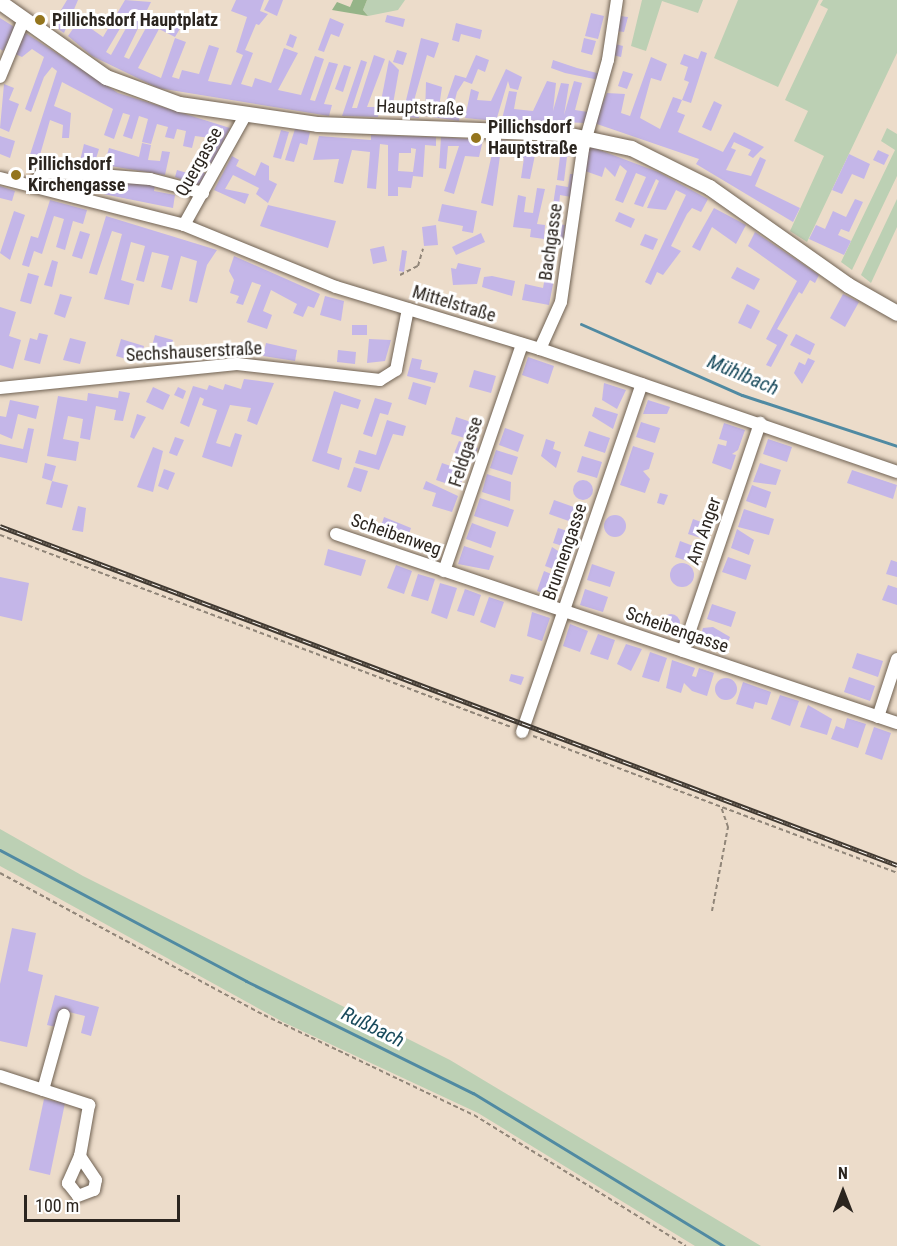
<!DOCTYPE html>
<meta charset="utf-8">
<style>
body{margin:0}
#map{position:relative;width:897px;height:1246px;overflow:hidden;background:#ecdcca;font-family:"Roboto Condensed",sans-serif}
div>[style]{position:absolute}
.green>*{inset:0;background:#bcd0b4}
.forest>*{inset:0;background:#95b488}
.stream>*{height:3px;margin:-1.5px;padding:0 1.5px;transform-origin:1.5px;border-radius:1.5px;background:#508aa2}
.building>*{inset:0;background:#c4b6e8}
.round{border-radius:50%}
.path>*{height:2px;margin-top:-1px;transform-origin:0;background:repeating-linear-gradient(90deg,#918679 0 4.5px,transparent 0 7.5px)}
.roads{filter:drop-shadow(0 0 2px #706253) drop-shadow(0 0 2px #706253)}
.minor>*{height:12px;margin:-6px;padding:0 6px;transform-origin:6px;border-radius:6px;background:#fff}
.major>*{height:15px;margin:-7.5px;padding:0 7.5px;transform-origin:7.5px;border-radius:7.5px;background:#fff}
.rail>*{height:5px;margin-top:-2.5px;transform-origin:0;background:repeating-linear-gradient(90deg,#fff 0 9px,#403931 0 18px);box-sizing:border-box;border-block:2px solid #403931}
.dots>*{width:16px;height:16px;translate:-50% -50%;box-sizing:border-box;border:3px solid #fff;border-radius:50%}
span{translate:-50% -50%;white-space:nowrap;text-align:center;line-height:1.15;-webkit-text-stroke:6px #fff;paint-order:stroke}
.poi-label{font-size:18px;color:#2b251f;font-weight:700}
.left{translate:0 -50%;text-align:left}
.street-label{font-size:18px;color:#2b251f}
.water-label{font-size:20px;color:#184a5c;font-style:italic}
.north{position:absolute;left:813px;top:1162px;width:60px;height:60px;-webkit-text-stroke:4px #fff;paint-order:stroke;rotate:0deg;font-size:16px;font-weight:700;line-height:24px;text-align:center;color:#2b251f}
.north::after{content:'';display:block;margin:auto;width:21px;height:27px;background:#2b251f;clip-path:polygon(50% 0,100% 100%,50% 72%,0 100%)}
.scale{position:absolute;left:24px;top:1195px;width:156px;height:27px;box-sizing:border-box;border:3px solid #2b251f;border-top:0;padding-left:8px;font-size:18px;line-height:21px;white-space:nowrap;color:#2b251f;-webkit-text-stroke:4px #fff;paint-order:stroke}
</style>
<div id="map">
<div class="green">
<i style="clip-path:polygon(367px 0,405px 0,398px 10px,368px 16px,363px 10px)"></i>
<i style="clip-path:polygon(642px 0,703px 0,698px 13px,662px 1px,646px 51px,631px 46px)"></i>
<i style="clip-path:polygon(738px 0,819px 0,778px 87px,714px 58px)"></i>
<i style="clip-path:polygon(823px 0,897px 0,897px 53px,807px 242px,790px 231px,824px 156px,794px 141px,808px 111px,785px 100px,828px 9px,820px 5px)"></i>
<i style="clip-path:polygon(887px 128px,897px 134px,897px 176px,852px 270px,841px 262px,895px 150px,881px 141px)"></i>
<i style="clip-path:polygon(897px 199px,897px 227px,871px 283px,861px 275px)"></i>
<i style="clip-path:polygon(0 829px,83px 876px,450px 1060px,761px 1246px,695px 1246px,478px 1113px,283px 1022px,0 866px)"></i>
</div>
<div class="forest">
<i style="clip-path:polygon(353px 0,367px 0,363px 10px,368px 16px,332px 10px,337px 2px,350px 7px)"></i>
</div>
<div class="stream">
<i style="left:581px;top:324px;width:176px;rotate:23.8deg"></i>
<i style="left:742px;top:395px;width:163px;rotate:18.2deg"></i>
<i style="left:0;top:850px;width:279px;rotate:28deg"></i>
<i style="left:246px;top:981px;width:253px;rotate:26.3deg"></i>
<i style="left:473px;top:1093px;width:294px;rotate:31.4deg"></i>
</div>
<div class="building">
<i style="clip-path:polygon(67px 0,78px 0,64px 33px,52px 25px)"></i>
<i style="clip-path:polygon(evenodd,125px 0,151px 2px,124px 57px,129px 59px,154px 13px,181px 27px,175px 37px,159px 29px,138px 68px,161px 78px,175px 38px,186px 42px,172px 77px,179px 79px,182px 70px,199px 74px,209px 45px,219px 48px,208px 81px,231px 85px,243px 55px,236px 52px,247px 17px,231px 11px,236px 0,264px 0,260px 11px,268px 14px,259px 25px,256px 24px,245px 50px,253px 53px,241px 84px,252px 87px,255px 78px,271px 83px,284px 48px,298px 53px,278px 90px,301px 95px,315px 56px,324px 59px,310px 100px,315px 101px,329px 62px,338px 64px,324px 104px,332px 105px,329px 116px,158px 88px,92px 56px,68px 36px,79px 20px,103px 37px,125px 0,131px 10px,135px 12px,111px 55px,106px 52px,131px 10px)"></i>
<i style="clip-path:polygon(269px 0,283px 0,277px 16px,264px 10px)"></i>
<i style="clip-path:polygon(591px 13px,604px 16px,598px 39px,585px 36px)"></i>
<i style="clip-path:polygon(387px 15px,405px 19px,403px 27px,385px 22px)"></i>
<i style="clip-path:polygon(620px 16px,628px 17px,624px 32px,616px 31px)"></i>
<i style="clip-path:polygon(0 18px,16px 28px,3px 51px,0 49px)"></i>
<i style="clip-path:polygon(330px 18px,344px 24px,339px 37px,331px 34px,324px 52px,318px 50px)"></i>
<i style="clip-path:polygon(456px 23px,482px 30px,480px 39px,461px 34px,459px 42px,452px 40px)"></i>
<i style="clip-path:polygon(24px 32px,118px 93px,230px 128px,212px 164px,206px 160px,218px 139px,195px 136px,192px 148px,183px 146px,186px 131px,177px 129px,174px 139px,165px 137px,168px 127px,157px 124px,151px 144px,142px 142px,148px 119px,139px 116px,132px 139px,123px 136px,130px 115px,123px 113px,114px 139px,104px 135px,113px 109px,62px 82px,54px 106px,71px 113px,69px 138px,62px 138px,63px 125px,50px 120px,38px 162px,28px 161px,57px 71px,52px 67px,44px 77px,31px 112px,25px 109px,44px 57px,32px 49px,22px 57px,13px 53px)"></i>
<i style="clip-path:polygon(290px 34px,297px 37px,293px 48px,286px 45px)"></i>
<i style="clip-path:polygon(421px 38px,439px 43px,434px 58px,427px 55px,415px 97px,414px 103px,420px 104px,419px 118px,402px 117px)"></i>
<i style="clip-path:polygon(584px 38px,596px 41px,592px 55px,581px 52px)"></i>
<i style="clip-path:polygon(615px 44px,623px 46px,621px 57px,612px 55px)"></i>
<i style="clip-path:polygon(397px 50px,407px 53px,403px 65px,393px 62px)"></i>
<i style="clip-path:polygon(701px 51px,707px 53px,691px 103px,682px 100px,689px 82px,684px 80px,688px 67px,680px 64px,684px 54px,698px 59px)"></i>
<i style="clip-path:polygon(374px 55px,385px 59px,367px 107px,380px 107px,378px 117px,342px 116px,361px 60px,367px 62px,352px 108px,357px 108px)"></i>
<i style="clip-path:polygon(476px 55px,489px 60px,485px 72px,478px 69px,472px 84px,464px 81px,457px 92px,453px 108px,461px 109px,459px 121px,425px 116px,426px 82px,442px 87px,439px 107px,444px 107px,455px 75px,466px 78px)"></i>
<i style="clip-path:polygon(651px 57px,667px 64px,661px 81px,651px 78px,640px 118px,660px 129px,673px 97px,682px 100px,677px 112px,685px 115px,678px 132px,723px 152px,734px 132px,764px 147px,753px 158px,748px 155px,751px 150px,734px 142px,731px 148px,736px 150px,726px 170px,751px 176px,760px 157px,766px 160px,755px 186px,800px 208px,793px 222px,696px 164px,699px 159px,594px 123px,607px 93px,625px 94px,621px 113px,630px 116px)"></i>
<i style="clip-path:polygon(389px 60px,399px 70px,393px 104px,381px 101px)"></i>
<i style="clip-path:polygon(553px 60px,577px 68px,601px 74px,599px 80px,565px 73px,551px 68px)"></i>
<i style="clip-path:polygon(344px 65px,351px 67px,343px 92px,335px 89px)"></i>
<i style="clip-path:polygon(506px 69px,522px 77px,518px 90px,510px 88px,508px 81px,496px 121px,465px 118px,471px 89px,479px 92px,477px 100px,491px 101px)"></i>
<i style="clip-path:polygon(623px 71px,633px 74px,627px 89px,618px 86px)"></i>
<i style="clip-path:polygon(547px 81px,556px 83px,553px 111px,561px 83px,569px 84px,564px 115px,574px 81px,582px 83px,575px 110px,588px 112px,584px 123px,502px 119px,509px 91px,517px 92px,514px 109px,533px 111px)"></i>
<i style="clip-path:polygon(4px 84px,14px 88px,9px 100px,19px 104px,9px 132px,0 128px)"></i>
<i style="clip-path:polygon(714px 101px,722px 105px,711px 131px,702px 127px)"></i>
<i style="clip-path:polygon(295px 129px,310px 132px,307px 145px,300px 143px,294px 162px,285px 160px)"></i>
<i style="clip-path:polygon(281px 130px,289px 132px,281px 159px,273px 157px)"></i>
<i style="clip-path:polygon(evenodd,371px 135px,436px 137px,436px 146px,425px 145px,423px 177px,413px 176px,411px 188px,398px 187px,398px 196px,388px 196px,388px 145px,380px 144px,376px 189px,367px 188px,370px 152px,352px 150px,343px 184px,334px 182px,339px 159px,313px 160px,319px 136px,371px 140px,371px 135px,411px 148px,416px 149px,413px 172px,398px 171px,399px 153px,411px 153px,411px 148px)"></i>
<i style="clip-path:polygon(0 136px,15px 141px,10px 158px,0 154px)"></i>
<i style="clip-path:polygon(441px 137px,483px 140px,479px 157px,465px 156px,454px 194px,444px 191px,459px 146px,448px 146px,446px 169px,439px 168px)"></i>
<i style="clip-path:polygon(495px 140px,542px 143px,541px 155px,535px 155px,530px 179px,521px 178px,524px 158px,500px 156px,493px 206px,481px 203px)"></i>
<i style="clip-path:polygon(562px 141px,579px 144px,578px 152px,567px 157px,564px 181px,557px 180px)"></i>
<i style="clip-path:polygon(142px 143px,151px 145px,148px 160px,160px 161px,162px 151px,170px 152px,165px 175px,104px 165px,109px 148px,139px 157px)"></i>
<i style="clip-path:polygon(84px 144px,99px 149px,94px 165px,79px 165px)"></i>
<i style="clip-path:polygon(589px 146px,658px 172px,708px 199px,701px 212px,692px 208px,687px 214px,671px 246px,681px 251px,663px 275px,657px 272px,651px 285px,645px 282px,686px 195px,676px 190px,666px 210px,647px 208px,659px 181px,656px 179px,643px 207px,634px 204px,646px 177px,636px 173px,623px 203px,615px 200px,627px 171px,620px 165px,615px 177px,605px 167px,602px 177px,585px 171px)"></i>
<i style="clip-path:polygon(878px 150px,889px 155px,884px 165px,873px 160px)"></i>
<i style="clip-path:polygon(849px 154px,870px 164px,864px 179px,852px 174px,842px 194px,832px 190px)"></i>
<i style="clip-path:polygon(232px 156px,239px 160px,236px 166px,255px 176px,261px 162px,269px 166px,269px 180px,277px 184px,268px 203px,256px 194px,259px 188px,233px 175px,225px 189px,249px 194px,245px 204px,214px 190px)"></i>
<i style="clip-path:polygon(196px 168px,206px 174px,199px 186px,175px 177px,177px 170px,194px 175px)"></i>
<i style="clip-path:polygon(570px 174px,575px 174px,571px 197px,560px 195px,559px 206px,553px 205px,556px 185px,568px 187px)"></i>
<i style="clip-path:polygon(99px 177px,155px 185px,154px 191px,175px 195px,173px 208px,68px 187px,69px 179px)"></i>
<i style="clip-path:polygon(0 186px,15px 191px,12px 201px,0 198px)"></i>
<i style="clip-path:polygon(537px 188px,545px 189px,537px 224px,545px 225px,544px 239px,530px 237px,531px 229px,513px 227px,518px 195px,526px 197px,524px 212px,533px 213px)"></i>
<i style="clip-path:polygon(855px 199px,863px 202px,849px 232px,841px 229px,838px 235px,851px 241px,844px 255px,809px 239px,816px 225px,825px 229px,833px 211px,846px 217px)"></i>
<i style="clip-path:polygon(50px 200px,87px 210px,83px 224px,73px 221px,65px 250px,56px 247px,64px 219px,54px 216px,42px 254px,34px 251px,29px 267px,22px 265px,31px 236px,38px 238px)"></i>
<i style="clip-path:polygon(442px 204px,477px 211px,473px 233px,462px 231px,463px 226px,438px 221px)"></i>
<i style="clip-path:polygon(268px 205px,336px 221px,328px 248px,260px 226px)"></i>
<i style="clip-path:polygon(714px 208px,746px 225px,736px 244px,712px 227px,700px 251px,692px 247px)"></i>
<i style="clip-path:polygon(14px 211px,25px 215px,10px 260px,0 253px)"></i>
<i style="clip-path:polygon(619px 212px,635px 219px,631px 228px,615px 221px)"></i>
<i style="clip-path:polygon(106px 216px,217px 250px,207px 265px,197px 303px,189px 301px,197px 261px,181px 256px,172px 290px,161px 287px,169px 256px,152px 252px,144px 282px,136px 280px,145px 246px,131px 242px,121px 280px,134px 284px,129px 305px,104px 299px,122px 234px,112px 231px,97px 275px,89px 273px)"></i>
<i style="clip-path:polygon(550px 223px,565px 225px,563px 244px,547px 242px)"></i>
<i style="clip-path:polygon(436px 225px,438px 245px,424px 246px,422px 227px)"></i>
<i style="clip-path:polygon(80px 231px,90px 234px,82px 259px,72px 256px)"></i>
<i style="clip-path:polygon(755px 232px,819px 275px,815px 283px,810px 280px,802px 294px,799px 292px,777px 329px,788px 335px,771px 367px,766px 365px,777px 345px,766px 339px,797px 281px,748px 246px)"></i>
<i style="clip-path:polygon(481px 233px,485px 242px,456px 255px,452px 247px)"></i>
<i style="clip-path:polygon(645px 234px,658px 239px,653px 250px,640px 245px)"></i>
<i style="clip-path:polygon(384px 246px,387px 261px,373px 264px,370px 249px)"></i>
<i style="clip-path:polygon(402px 250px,407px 251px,404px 272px,399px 271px)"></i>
<i style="clip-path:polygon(234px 256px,320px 294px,314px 308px,308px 306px,303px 317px,293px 313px,297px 304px,271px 290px,263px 311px,272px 315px,267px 329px,247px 322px,261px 285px,252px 282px,243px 305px,236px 303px,239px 296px,230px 293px,234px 280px,229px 271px)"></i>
<i style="clip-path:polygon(52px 260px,58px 262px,52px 287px,44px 285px)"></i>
<i style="clip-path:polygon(458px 263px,481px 268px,477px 284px,453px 285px,451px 268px,456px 269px)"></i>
<i style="clip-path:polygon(737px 267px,760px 279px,754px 290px,731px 278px)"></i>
<i style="clip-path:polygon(28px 273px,39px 276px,31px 304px,20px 301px)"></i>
<i style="clip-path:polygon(492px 276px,515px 281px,512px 296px,482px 287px,484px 277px)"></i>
<i style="clip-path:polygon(545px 277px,554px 279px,549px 305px,522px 300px,525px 284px,543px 288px)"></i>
<i style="clip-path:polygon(60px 294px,72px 297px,65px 318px,54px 314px)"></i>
<i style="clip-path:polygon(843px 294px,859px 302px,845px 327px,830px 318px)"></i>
<i style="clip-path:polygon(325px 296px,344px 301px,341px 321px,320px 315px)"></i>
<i style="clip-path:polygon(747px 304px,760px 311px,751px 329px,738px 323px)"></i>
<i style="clip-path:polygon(0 307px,16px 312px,9px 336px,21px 340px,13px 369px,0 365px)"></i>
<i style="clip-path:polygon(352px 325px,367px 325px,367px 335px,352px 335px)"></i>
<i style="clip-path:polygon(39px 333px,48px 335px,40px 364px,24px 360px,30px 338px,37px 340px)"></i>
<i style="clip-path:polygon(796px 334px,815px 344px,810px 355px,790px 345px)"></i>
<i style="clip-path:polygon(155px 335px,173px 340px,166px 362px,149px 357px)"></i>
<i style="clip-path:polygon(70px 338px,86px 342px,80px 364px,63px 360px)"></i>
<i style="clip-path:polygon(121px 339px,144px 346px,140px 363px,116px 356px)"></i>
<i style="clip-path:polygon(369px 339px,391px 340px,385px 361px,367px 363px)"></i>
<i style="clip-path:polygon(241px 342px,249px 345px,246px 356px,237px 356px)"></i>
<i style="clip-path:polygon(266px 343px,297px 350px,295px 361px,263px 356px)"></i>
<i style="clip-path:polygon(338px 350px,356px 352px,355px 364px,337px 362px)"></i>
<i style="clip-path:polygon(528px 357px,554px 366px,548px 384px,522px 375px)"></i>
<i style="clip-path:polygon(412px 358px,422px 360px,420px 369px,438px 373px,435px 383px,407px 376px)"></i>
<i style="clip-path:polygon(808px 358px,815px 361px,802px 384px,794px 373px,799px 362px,805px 365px)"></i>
<i style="clip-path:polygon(474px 370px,496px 376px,491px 393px,469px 387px)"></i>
<i style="clip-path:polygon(244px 379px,274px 383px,257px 425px,247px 421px,251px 408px,230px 405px,216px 443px,230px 447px,235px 433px,242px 435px,232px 467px,202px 457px,217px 410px,202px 405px,204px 399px,200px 397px,189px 427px,180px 423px,193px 386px,207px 390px,209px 385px,223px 390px,225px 384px,241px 389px)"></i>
<i style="clip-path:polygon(413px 382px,431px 387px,426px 405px,408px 399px)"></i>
<i style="clip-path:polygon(604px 383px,626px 390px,617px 409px,602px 400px)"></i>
<i style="clip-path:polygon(153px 387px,170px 395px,163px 410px,146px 402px)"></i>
<i style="clip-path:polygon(178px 387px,186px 391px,183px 399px,174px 395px)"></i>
<i style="clip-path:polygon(119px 391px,130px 393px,123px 421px,114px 420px,116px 410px,96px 406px,90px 440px,80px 438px,83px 419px,68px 416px,63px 439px,79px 442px,76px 461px,47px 456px,58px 396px,87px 401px,88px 393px,118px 398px)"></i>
<i style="clip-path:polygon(334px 391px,361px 400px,358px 409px,341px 404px,327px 453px,342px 458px,339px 470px,312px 461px)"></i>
<i style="clip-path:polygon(375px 398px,392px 403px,388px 415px,380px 413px,372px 437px,363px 434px)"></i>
<i style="clip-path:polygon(10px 400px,39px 406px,36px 419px,18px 414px,12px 439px,0 434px,0 416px,6px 417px)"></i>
<i style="clip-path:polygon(648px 400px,670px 407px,667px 414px,643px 414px)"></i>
<i style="clip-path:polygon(595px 407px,618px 414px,613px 429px,592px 416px)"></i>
<i style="clip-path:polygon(137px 414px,146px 417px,134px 439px,130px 437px)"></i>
<i style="clip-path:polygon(456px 417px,480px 425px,475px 441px,451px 434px)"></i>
<i style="clip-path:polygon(387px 420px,406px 426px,403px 436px,393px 434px,379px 470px,355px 463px,359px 450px,376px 455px)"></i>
<i style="clip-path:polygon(641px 422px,660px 428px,655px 443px,636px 437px)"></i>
<i style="clip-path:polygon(724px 423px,745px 430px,738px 450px,732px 454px,736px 455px,731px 470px,712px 463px,718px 444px,726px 446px,727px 441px,719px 439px)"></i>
<i style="clip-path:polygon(28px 428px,34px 429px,27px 463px,0 457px,0 444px,23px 449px)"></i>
<i style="clip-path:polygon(505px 428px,524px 435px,518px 452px,499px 445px)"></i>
<i style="clip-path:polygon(589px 431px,610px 438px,605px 453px,584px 446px)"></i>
<i style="clip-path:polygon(175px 437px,184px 440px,177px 456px,169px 453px)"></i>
<i style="clip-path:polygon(546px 439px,555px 442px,553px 449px,561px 452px,556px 468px,541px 456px)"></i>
<i style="clip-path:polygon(768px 439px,792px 447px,787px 462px,763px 454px)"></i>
<i style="clip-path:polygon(459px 441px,478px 448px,472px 463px,453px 456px)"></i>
<i style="clip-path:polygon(633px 446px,654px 453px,649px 469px,643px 471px,650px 479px,645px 493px,620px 485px)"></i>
<i style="clip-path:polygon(153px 447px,163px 451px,153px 492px,137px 487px)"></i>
<i style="clip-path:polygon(496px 450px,518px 457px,512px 475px,490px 468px)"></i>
<i style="clip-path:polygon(582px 456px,602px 462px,597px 478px,577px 472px)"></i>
<i style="clip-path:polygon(45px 463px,56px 466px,52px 481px,42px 478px)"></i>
<i style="clip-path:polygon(442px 463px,465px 471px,460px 488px,436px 480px)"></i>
<i style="clip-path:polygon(760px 463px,781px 470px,776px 485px,753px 482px)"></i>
<i style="clip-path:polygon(354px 467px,368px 471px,361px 492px,347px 487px)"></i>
<i style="clip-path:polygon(164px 469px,175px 473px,168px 490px,158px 486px)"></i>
<i style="clip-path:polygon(852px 470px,897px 485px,893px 499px,847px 483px)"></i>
<i style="clip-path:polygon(487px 474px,511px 482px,510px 501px,482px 492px)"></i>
<i class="round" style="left:573px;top:480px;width:20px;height:20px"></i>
<i style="clip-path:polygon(52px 481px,68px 485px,62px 508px,46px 504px)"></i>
<i style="clip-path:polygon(426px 481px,458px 496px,452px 512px,432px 506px,436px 493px,423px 489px)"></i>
<i style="clip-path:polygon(752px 485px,771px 492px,766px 508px,746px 501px)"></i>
<i style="clip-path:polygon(660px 493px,668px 495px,664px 505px,657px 503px)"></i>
<i style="clip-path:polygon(480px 498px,514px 510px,508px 527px,474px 516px)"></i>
<i style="clip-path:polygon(554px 500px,585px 511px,580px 525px,549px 514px)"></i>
<i style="clip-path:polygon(78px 506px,86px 508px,83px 532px,72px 530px)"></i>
<i style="clip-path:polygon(744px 509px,774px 519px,769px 535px,738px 527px)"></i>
<i class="round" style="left:604px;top:515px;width:22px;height:22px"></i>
<i style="clip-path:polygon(384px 517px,411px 528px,406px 543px,378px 535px)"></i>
<i style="clip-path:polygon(693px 519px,712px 526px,707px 540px,688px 534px)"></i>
<i style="clip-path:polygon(472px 523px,496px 532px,491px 548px,466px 539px)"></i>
<i style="clip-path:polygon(558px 528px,577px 534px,572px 549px,553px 543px)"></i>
<i style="clip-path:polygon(737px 529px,754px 540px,749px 555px,731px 548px)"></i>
<i style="clip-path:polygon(680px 541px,704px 550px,699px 565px,675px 557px)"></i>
<i style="clip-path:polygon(464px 546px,494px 556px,489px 570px,458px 564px)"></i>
<i style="clip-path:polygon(552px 547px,569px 558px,564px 573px,545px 566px)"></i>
<i style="clip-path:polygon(328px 549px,366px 560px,361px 576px,324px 565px)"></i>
<i style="clip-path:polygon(728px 557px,751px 565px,746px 580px,722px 572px)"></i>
<i style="clip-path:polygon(891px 560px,897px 562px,897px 577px,886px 574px)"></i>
<i class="round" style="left:670px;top:563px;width:24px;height:24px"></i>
<i style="clip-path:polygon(592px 564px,615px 572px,610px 587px,587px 580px)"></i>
<i style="clip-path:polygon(396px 565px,412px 571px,404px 594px,387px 588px)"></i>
<i style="clip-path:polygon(544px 571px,556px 576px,554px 581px,559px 583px,554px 597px,537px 591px)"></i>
<i style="clip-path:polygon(418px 574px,435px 579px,428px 601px,411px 596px)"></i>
<i style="clip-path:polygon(0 577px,29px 583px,22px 621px,0 616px)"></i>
<i style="clip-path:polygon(440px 583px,457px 588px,447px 619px,431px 613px)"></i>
<i style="clip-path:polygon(888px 585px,897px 588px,897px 605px,882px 600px)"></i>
<i style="clip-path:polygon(465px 589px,481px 595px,474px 616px,457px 611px)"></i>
<i style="clip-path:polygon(585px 589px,608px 597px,603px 612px,580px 605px)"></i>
<i style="clip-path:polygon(489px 597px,504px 602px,495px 628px,480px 622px)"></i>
<i style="clip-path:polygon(712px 604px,736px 612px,731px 627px,707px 619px)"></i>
<i style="clip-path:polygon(532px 612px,550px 618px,542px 641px,527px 636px)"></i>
<i class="round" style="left:662px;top:614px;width:18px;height:18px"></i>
<i style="clip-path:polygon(570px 624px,588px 631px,580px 652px,563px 646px)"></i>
<i style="clip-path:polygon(713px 627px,730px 637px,724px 652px,698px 644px,703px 628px)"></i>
<i style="clip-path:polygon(598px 634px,615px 640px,608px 660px,590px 654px)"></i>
<i style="clip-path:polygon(626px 644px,642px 649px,631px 671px,617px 664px)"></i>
<i style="clip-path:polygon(650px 652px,667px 658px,659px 682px,642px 677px)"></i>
<i style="clip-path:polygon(857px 653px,883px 661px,878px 677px,852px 668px)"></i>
<i style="clip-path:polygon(672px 660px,695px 668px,692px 676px,696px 677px,699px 668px,714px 673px,707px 696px,692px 691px,684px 683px,681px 693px,666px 688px)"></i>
<i style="clip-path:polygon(511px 674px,524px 677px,521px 685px,509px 681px)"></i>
<i style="clip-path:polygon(849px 677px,875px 686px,870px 701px,844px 692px)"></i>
<i class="round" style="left:715px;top:678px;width:22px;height:22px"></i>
<i style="clip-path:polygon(743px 682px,771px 692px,767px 705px,755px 702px,753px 709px,736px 704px)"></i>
<i style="clip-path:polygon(780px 695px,799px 701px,790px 726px,771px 719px)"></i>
<i style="clip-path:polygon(808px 705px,832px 719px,827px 735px,800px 727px)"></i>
<i style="clip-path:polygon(847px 718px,866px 724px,858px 748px,831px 739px,836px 726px,844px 729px)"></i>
<i style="clip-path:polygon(874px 727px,891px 733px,882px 760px,865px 754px)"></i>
<i style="clip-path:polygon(12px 928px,36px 933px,28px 971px,43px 975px,27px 1047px,0 1041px,0 984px)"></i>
<i style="clip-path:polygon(55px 995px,99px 1007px,91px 1036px,81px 1033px,85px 1016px,61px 1010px,56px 1027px,47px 1025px)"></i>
<i style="clip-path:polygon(44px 1099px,65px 1103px,50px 1175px,29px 1170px)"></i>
</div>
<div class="path">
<i style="left:400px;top:275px;width:20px;rotate:-27deg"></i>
<i style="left:418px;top:266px;width:18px;rotate:-74deg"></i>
<i style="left:0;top:535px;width:546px;rotate:20.59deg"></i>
<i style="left:533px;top:736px;width:389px;rotate:20.6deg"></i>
<i style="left:0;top:873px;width:300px;rotate:28.3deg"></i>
<i style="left:264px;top:1015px;width:233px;rotate:25.5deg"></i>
<i style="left:474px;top:1115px;width:249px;rotate:31.7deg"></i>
<i style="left:712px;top:911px;width:86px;rotate:-79.2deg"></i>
<i style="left:728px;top:827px;width:21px;rotate:-109deg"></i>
</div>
<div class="roads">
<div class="minor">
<i style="left:0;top:77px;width:63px;rotate:-67.5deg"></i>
<i style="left:0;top:178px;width:190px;rotate:14.3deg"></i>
<i style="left:184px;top:225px;width:164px;rotate:22.2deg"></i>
<i style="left:336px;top:287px;width:213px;rotate:16.9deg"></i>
<i style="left:540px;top:349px;width:378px;rotate:19deg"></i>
<i style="left:33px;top:187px;width:17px;rotate:-59deg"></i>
<i style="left:42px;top:172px;width:34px;rotate:2deg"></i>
<i style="left:76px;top:173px;width:74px;rotate:4.6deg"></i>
<i style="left:150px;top:179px;width:55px;rotate:14.8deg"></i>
<i style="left:184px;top:225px;width:125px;rotate:-60.8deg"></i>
<i style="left:540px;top:349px;width:51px;rotate:-65.9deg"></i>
<i style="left:561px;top:302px;width:155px;rotate:-81.8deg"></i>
<i style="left:583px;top:149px;width:92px;rotate:-74.3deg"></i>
<i style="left:608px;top:60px;width:61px;rotate:-81.5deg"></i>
<i style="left:0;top:388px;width:238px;rotate:-5.8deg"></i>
<i style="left:237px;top:364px;width:144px;rotate:6.4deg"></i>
<i style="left:380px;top:380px;width:19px;rotate:-32deg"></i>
<i style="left:396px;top:370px;width:62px;rotate:-78.9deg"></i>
<i style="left:336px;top:534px;width:592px;rotate:18.62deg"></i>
<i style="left:444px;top:571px;width:240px;rotate:-71deg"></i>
<i style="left:683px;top:651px;width:241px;rotate:-71.3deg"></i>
<i style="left:878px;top:717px;width:61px;rotate:-71.9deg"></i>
<i style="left:522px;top:732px;width:368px;rotate:-71deg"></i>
<i style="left:0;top:1076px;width:94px;rotate:18deg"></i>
<i style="left:89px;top:1105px;width:52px;rotate:100deg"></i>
<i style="left:80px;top:1156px;width:30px;rotate:114deg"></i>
<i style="left:68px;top:1183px;width:16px;rotate:52deg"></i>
<i style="left:78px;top:1196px;width:17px;rotate:-21deg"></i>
<i style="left:94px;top:1190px;width:10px;rotate:-79deg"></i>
<i style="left:96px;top:1180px;width:29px;rotate:-124deg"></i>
<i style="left:43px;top:1090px;width:78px;rotate:-74.4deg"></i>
</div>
<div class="major">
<i style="left:0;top:2px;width:130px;rotate:35.3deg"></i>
<i style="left:106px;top:77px;width:78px;rotate:20.3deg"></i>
<i style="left:179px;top:104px;width:139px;rotate:8.2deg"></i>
<i style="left:317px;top:124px;width:244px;rotate:2.1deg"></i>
<i style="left:561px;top:133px;width:72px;rotate:12.1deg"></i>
<i style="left:631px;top:148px;width:87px;rotate:26.6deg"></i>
<i style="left:709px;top:187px;width:170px;rotate:35.2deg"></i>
<i style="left:848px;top:285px;width:56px;rotate:29.7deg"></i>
</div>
</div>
<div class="rail">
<i style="left:0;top:526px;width:959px;rotate:20.7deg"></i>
</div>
<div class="dots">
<i style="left:40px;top:20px;background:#94751d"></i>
<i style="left:476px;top:138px;background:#94751d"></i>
<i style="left:16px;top:175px;background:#94751d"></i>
</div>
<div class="poi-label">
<span class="left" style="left:52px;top:20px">Pillichsdorf Hauptplatz</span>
<span class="left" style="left:488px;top:138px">Pillichsdorf<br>Hauptstraße</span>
<span class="left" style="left:28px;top:175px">Pillichsdorf<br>Kirchengasse</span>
</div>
<div class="street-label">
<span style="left:420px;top:108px;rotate:2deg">Hauptstraße</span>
<span style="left:199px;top:162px;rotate:-61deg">Quergasse</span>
<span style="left:551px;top:242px;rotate:-82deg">Bachgasse</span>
<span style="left:454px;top:304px;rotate:17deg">Mittelstraße</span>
<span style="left:194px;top:352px;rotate:-3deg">Sechshauserstraße</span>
<span style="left:466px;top:452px;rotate:-72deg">Feldgasse</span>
<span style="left:704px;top:531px;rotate:-71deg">Am Anger</span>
<span style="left:396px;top:535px;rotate:19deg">Scheibenweg</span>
<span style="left:565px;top:552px;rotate:-71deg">Brunnengasse</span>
<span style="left:677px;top:630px;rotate:19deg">Scheibengasse</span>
</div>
<div class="water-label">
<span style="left:743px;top:375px;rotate:23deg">Mühlbach</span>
<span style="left:373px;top:1027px;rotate:26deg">Rußbach</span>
</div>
<div class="north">N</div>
<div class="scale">100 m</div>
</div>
